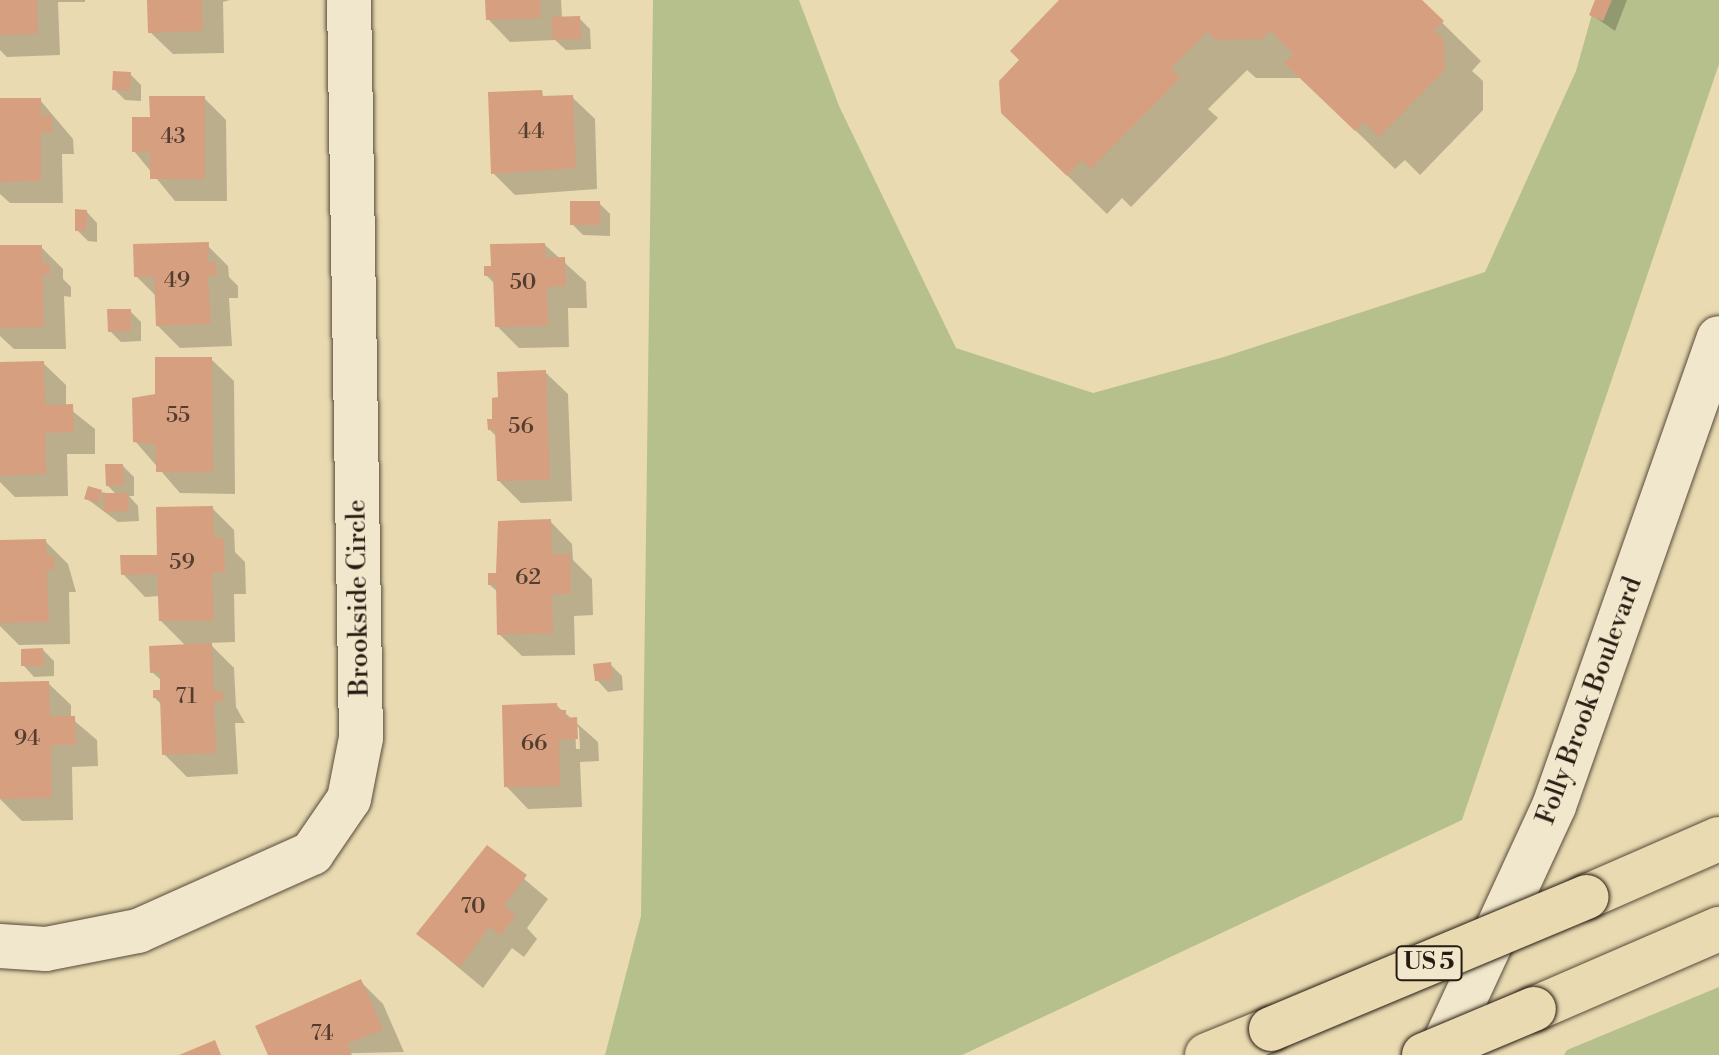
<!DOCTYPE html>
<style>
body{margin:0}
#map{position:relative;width:1719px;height:1055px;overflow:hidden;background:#e9dab1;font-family:"Libre Bodoni",serif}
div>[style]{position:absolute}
.green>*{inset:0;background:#b6c08c}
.shadow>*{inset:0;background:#0003}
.building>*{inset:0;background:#d69f80}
.roads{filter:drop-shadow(0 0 2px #574c3a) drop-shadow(0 0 2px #574c3a)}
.minor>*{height:44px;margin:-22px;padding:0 22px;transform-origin:22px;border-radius:22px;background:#f1e7cc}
.tertiary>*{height:44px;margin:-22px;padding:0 22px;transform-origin:22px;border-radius:22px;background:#f1e7cc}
.motorway>*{height:44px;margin:-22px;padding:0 22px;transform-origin:22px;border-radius:22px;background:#e9dab1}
.bridges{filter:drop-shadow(0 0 2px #261c12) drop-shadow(0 0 2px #261c12)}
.motorway-bridge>*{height:44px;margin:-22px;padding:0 22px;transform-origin:22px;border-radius:22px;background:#e9dab1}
span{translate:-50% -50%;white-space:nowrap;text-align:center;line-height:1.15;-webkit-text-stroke:7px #f1e7cc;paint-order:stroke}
.number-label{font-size:22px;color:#523d2e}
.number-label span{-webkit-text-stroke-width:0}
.shield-label span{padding:2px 6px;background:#f1e7cc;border:2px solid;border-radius:6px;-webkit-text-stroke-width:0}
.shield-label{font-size:24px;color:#261c12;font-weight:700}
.street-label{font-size:26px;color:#261c12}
</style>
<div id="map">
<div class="green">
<i style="clip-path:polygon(653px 0,799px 0,839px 106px,956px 348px,1093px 393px,1224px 357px,1485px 272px,1576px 71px,1596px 0,1719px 0,1719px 64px,1462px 820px,962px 1055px,605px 1055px,641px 916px)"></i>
<i style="clip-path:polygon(1719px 987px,1719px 1055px,1564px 1055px,1567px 1050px)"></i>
</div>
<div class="shadow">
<i style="clip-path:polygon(0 0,85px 0,85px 2px,58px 2px,60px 55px,7px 57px,0 50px)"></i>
<i style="clip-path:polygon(149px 0,230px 0,223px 2px,224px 53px,173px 54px,150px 32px)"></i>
<i style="clip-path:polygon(487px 0,561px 0,562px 18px,579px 18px,590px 29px,591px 49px,566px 50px,555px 40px,510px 42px,488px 19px)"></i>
<i style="clip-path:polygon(1062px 0,1419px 0,1481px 61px,1472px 71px,1483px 81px,1483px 110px,1420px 175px,1405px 160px,1395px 169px,1302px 78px,1256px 78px,1247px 70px,1208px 109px,1218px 118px,1131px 207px,1122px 198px,1107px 214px,1043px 152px,1022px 60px)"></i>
<i style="clip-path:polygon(1598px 0,1627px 0,1615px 31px,1592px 15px)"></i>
<i style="clip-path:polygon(130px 74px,141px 85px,141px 101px,125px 100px,114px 89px)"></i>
<i style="clip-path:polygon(490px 94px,572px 97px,595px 119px,597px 189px,515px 195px,493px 173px)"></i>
<i style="clip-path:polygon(204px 98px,226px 120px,227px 201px,175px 201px,134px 151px,152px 119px)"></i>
<i style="clip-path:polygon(40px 100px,73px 139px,74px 154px,62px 154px,63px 203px,10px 203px,0 194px,0 102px)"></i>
<i style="clip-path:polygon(599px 203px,610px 214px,610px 236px,583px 235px,572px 224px)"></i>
<i style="clip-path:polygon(86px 211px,97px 223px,97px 242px,88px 241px,77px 230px)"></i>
<i style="clip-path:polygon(206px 244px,228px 266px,229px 277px,238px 286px,238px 298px,229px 298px,232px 346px,180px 348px,158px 326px,157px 297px,136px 276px)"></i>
<i style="clip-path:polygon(545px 245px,586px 282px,587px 308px,568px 308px,569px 347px,519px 348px,497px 326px,495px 284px,486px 275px)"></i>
<i style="clip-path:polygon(0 247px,41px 247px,63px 269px,63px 279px,71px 287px,71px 297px,64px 296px,66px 349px,14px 349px,0 336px)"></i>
<i style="clip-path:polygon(130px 311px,141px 322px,141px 341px,121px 342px,110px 331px)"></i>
<i style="clip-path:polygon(211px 359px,234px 381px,235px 494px,180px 493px,135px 441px,157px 395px)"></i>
<i style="clip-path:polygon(43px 363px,66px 385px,66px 406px,95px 429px,95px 454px,67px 454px,68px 496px,15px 497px,0 482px,0 364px)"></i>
<i style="clip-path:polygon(545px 372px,568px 394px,572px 501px,521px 503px,499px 481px,497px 437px,490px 430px)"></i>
<i style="clip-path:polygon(123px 466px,134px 477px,134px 496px,129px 496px,138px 506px,139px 521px,118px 522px,86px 498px,101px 492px,117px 495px,108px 486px)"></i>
<i style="clip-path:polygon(212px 508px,234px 530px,235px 552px,245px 562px,246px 594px,234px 594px,235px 642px,209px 643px,234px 668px,236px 707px,245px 723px,235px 723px,238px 774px,187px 777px,164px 754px,162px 705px,155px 698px,162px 692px,162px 681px,152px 672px,186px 646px,161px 621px,160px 596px,145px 597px,123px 574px,159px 557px)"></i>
<i style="clip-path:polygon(550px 521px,572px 544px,573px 560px,592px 579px,593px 615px,574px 616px,575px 655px,522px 656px,499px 634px,499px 593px,490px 585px)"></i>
<i style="clip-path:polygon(45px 541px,68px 564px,76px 592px,69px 592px,70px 644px,19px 645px,0 626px,0 542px)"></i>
<i style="clip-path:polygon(43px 650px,54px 661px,54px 676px,34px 677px,23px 665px)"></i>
<i style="clip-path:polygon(610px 664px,622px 676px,623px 690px,608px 692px,597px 680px)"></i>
<i style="clip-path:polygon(48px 683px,71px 705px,71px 718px,97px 740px,98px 766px,72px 767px,73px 820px,22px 821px,0 799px,0 684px)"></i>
<i style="clip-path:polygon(evenodd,556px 705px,598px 742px,599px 761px,580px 762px,582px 807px,528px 809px,506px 786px,556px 705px,575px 724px,579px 728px,580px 749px,576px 749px,575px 724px)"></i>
<i style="clip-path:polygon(487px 848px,548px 899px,527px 928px,537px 939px,524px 957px,512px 948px,483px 988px,418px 934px)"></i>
<i style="clip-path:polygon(361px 982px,383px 1004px,404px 1052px,270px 1055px)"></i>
</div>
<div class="building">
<i style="clip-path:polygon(0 0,37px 0,38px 34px,0 35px)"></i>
<i style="clip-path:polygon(147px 0,202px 0,203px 31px,148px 33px)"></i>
<i style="clip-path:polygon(485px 0,540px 0,541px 18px,486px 20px)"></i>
<i style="clip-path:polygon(1059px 0,1422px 0,1444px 21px,1434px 31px,1444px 40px,1445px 70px,1379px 137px,1364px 122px,1355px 131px,1284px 63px,1294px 54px,1270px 31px,1262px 39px,1215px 40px,1207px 32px,1171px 69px,1180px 78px,1091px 169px,1082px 160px,1067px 176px,1001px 113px,999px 81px,1019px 60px,1010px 51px)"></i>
<i style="clip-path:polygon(1595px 0,1612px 0,1603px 21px,1589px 15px)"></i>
<i style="clip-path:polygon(580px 16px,581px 39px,553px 40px,552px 17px)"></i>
<i style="clip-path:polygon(113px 71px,131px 72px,130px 91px,112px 90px)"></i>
<i style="clip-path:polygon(542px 90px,543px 96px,573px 95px,576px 168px,491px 174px,488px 92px)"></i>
<i style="clip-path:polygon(149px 96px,205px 96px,205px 179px,150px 179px,150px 152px,132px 152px,132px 117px,150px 117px)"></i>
<i style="clip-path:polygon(0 98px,41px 98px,41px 115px,52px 115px,52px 133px,41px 132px,41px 181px,0 182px)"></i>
<i style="clip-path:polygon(570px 201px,600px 201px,600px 225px,570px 225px)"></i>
<i style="clip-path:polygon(75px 209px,87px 210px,86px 231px,75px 231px)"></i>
<i style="clip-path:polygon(209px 242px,208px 262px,216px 262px,217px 276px,208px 276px,211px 324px,156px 326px,154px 277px,134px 277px,133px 244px)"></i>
<i style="clip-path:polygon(545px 243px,546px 258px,565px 257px,566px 286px,547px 287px,548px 326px,495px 327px,493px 275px,484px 276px,484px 266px,491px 266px,490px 244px)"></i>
<i style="clip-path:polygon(0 245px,42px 245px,42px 263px,50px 263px,50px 275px,43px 275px,44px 327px,0 328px)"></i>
<i style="clip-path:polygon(107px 309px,131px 309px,131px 331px,108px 332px)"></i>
<i style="clip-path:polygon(155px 357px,212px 357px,213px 472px,156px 472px,156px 445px,133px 442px,132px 398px,155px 394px)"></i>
<i style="clip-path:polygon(44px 361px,45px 405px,73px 404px,74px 432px,45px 433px,46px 474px,0 476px,0 362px)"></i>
<i style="clip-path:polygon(546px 370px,550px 480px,497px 481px,495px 430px,488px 430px,487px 419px,492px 419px,492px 398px,498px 397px,497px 372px)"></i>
<i style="clip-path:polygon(105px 464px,123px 464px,124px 485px,106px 486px)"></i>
<i style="clip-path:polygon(88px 486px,102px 490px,98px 503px,84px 499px)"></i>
<i style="clip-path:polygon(103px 493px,128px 493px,129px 511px,104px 512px)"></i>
<i style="clip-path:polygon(213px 506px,214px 538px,224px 538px,225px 572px,212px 573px,214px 621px,159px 621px,157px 574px,121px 575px,120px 555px,157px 555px,156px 507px)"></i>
<i style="clip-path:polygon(551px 519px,552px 554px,570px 554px,571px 594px,552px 594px,553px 633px,497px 635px,496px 585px,488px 585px,488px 573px,496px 573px,498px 521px)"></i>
<i style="clip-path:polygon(46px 539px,47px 556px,54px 556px,55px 570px,47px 570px,49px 622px,0 623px,0 540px)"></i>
<i style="clip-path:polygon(212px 643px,214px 691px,223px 691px,223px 702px,214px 702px,216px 753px,162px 755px,160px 698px,153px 698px,153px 690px,160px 690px,160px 672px,150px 673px,149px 646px)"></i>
<i style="clip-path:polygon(43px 648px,44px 666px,21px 666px,21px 649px)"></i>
<i style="clip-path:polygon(611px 662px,613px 680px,595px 681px,593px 664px)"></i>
<i style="clip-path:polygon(49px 681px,50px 716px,75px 716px,76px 745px,51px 745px,52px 798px,0 799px,0 682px)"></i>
<i style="clip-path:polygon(557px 703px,558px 710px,566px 710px,566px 718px,577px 717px,578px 739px,559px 740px,560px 786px,504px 787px,502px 705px)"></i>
<i style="clip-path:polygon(487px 845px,527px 875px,504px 906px,516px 915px,501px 936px,489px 927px,460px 967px,416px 934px)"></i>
<i style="clip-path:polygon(361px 979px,383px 1030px,347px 1044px,352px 1055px,268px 1055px,255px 1026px)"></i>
<i style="clip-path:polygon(215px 1040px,221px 1055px,179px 1055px)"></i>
</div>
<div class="roads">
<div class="minor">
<i style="left:0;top:946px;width:46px;rotate:3.7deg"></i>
<i style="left:46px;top:949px;width:94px;rotate:-11.1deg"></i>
<i style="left:138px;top:931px;width:191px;rotate:-24.1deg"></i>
<i style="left:312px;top:853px;width:65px;rotate:-55.6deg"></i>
<i style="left:349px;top:799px;width:62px;rotate:-78.9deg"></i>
<i style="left:361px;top:738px;width:738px;rotate:-90.93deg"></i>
</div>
<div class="tertiary">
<i style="left:1439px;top:1055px;width:274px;rotate:-65.2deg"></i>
<i style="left:1554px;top:806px;width:496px;rotate:-70.6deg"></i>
</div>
<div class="motorway">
<i style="left:1586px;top:897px;width:145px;rotate:-23.6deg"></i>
<i style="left:1534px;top:1009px;width:202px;rotate:-23.4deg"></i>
<i style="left:1207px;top:1055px;width:69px;rotate:-22.1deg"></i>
</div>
</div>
<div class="bridges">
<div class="motorway-bridge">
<i style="left:1271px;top:1029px;width:342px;rotate:-22.7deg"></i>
<i style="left:1424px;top:1055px;width:119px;rotate:-22.7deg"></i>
</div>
</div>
<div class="number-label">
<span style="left:531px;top:132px">44</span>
<span style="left:173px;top:137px">43</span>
<span style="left:177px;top:281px">49</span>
<span style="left:523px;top:283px">50</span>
<span style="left:178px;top:416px">55</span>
<span style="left:521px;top:427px">56</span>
<span style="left:182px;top:563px">59</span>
<span style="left:528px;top:578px">62</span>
<span style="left:186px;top:697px">71</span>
<span style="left:27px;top:739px">94</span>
<span style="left:534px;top:744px">66</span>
<span style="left:473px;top:907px">70</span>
<span style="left:322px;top:1034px">74</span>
</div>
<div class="shield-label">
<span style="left:1429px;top:963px">US 5</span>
</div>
<div class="street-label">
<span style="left:359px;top:598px;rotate:-91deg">Brookside Circle</span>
<span style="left:1590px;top:701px;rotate:-70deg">Folly Brook Boulevard</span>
</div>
</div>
